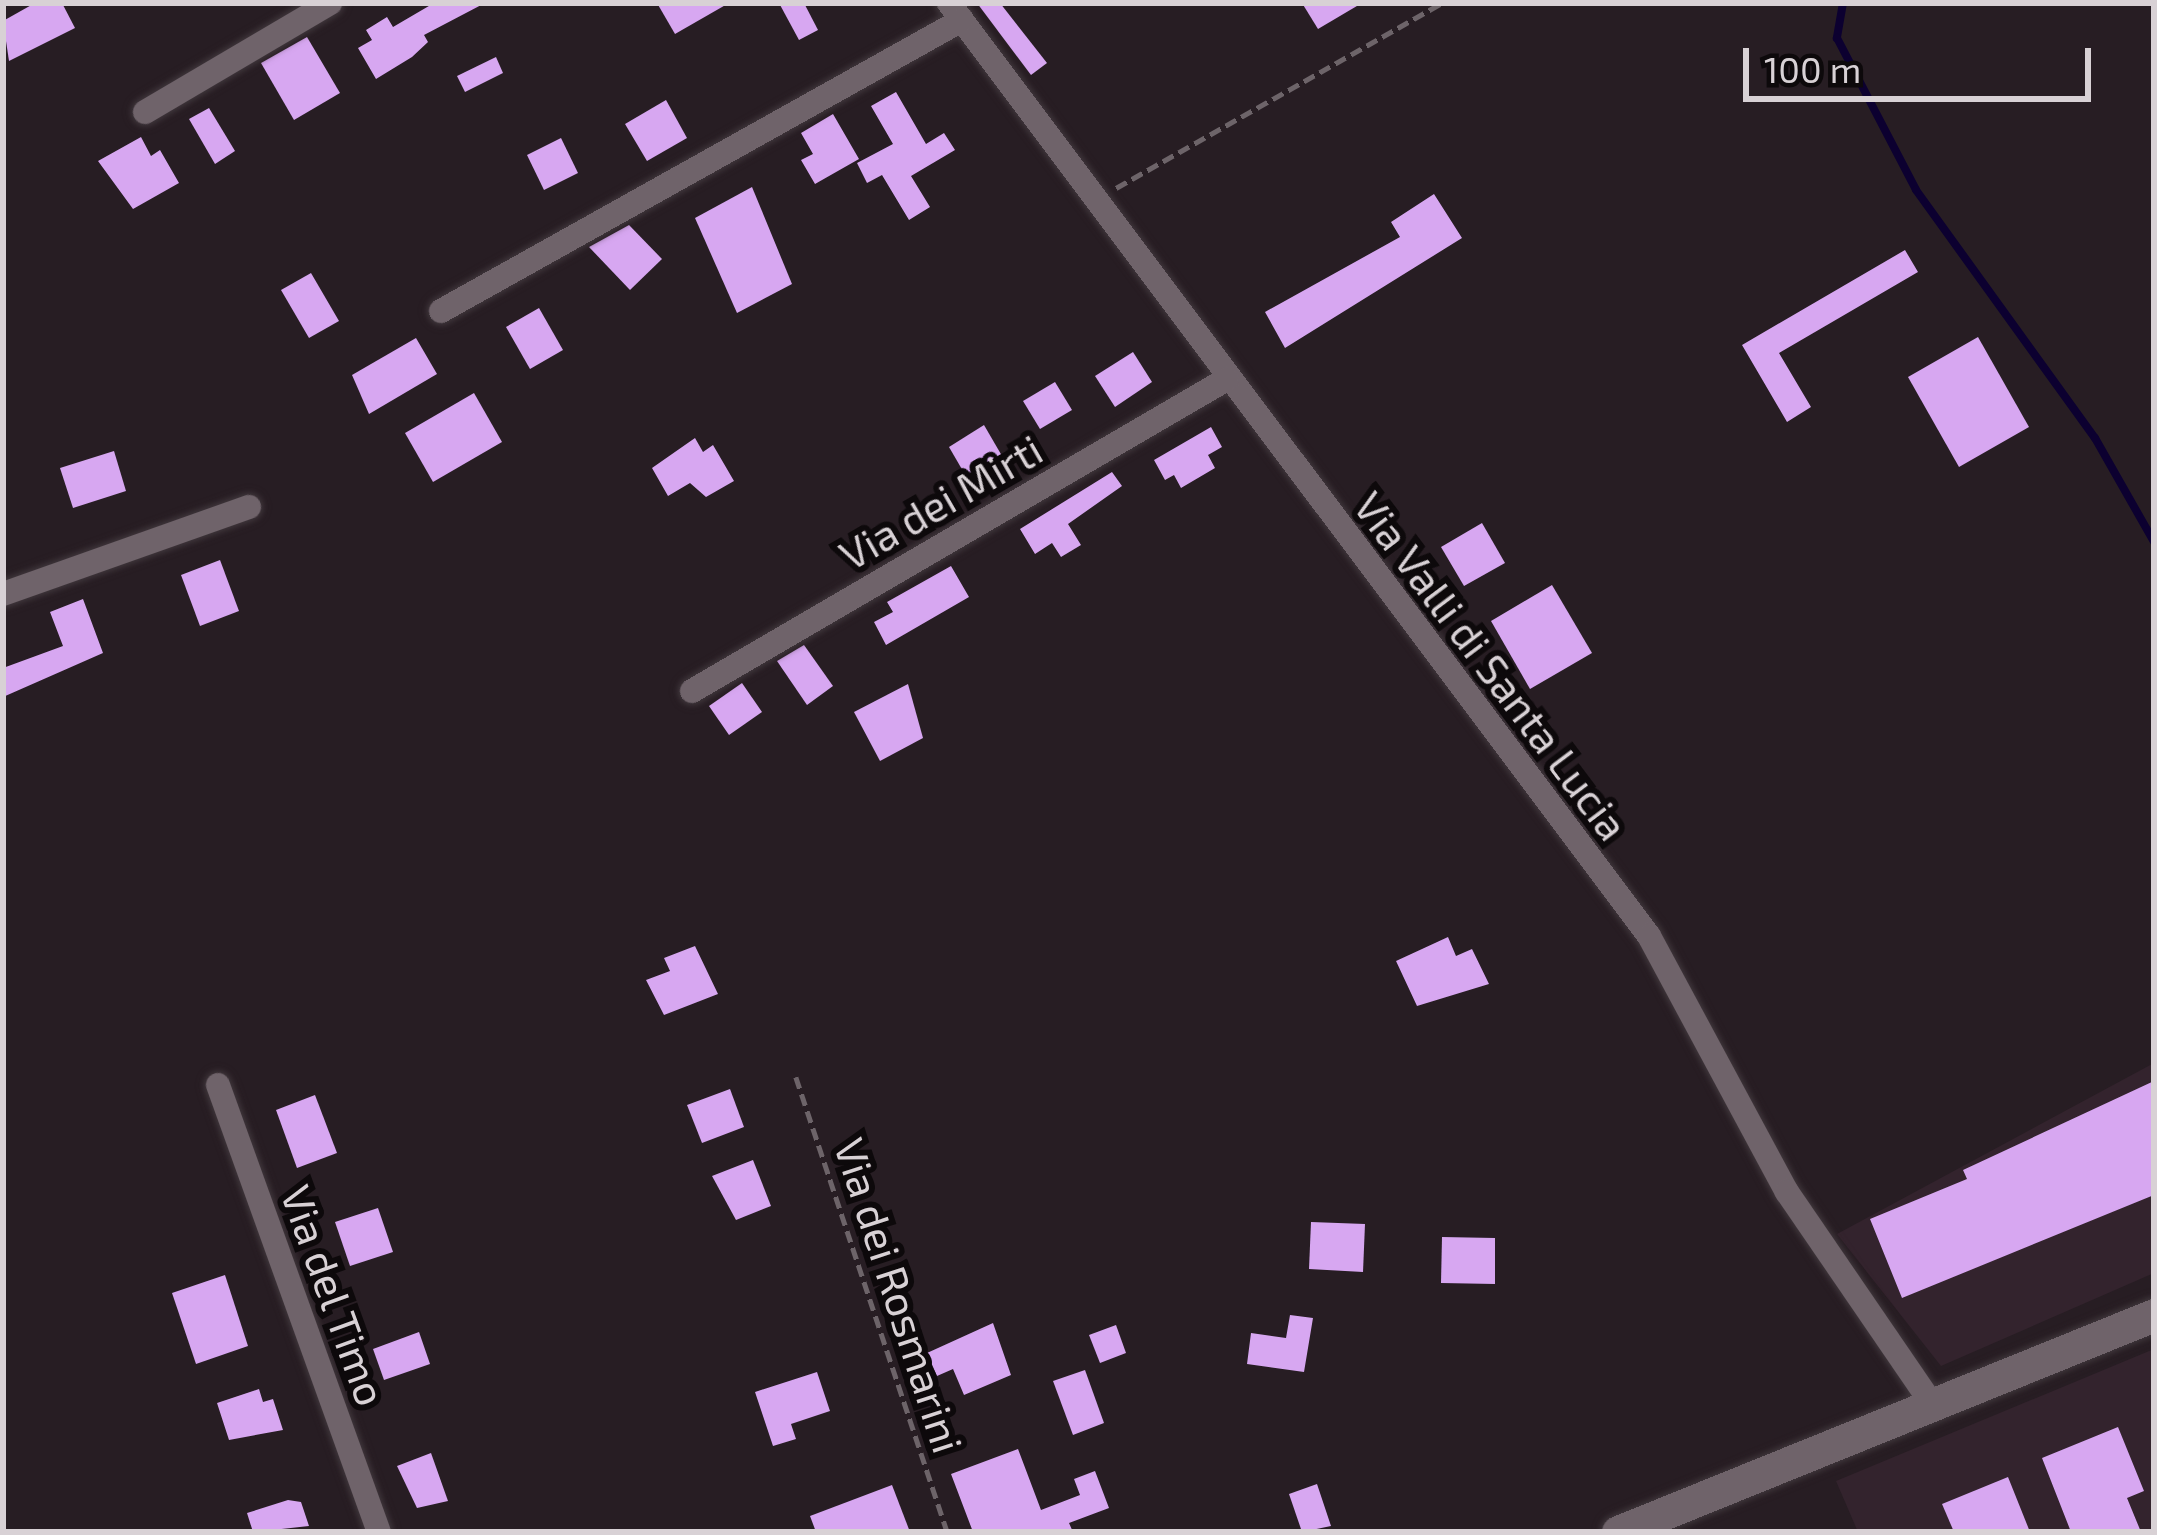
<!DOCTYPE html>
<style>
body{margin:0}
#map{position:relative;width:2157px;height:1535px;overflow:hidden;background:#271d23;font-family:"Exo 2",sans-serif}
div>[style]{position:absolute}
.built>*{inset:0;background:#33232d}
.stream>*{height:8px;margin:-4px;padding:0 4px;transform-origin:4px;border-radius:4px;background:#0c0030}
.building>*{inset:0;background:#d7a7f1}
.path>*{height:4.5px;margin-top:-2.25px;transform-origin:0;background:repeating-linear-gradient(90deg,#6d6469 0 12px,transparent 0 18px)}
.roads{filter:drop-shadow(0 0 3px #40373c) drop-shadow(0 0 3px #40373c)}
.minor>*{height:24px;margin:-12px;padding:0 12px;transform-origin:12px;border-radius:12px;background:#6f636a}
.secondary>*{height:33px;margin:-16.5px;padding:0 16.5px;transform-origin:16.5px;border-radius:16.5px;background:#6f636a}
span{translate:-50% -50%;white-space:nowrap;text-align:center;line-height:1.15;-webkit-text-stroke:12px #0d090b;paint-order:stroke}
.street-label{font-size:42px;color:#d8d1d5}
.frame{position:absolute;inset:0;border:6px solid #d8d1d5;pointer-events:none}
.scale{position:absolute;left:1743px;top:48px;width:348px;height:54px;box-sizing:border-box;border:6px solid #d8d1d5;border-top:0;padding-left:15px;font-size:36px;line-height:42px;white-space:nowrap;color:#d8d1d5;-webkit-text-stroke:9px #0d090b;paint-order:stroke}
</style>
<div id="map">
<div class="built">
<i style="clip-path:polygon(2154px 1063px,2154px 1273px,1941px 1366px,1837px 1234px)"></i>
<i style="clip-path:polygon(2154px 1349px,2154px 1532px,1858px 1532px,1836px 1481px)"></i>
</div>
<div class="stream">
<i style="left:1843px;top:3px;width:36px;rotate:100deg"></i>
<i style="left:1837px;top:38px;width:171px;rotate:62.5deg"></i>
<i style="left:1916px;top:190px;width:306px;rotate:54.2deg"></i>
<i style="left:2095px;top:438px;width:120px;rotate:60.4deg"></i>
</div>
<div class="building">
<i style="clip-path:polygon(35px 3px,62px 3px,75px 28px,9px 61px,3px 21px)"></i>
<i style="clip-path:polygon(434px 3px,485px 3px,424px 35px,428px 42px,412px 57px,376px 79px,358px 48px,372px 40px,366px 30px,387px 17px,393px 27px)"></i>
<i style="clip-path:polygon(657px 3px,729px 3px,675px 34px)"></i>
<i style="clip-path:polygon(779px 3px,804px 3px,818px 30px,799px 40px)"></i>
<i style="clip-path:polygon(977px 3px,1000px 3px,1047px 63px,1031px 75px)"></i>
<i style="clip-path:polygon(1302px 3px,1362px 3px,1318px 29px)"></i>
<i style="clip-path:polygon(307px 37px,340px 93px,294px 120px,261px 63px)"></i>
<i style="clip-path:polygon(496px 57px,503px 73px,465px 92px,457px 76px)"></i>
<i style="clip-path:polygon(896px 92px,926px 144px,944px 133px,955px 150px,911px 176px,930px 207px,909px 220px,882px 175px,867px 183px,857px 163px,893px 144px,871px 106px)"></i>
<i style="clip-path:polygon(666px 100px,687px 138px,647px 161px,625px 124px)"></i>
<i style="clip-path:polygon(209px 108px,235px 151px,215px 164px,189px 119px)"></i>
<i style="clip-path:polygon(833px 114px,859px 159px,815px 184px,801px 160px,813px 154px,801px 133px)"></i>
<i style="clip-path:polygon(141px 137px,151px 156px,160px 150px,179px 183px,133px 209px,98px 161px)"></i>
<i style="clip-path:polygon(561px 138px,578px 173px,544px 190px,527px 155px)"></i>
<i style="clip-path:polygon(752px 187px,792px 284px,737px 313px,695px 218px)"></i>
<i style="clip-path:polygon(1434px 194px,1462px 238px,1285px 348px,1265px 312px,1400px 237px,1391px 222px)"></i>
<i style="clip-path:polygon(629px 225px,662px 259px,630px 290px,589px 247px)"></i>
<i style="clip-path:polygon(1905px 250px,1918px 272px,1779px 353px,1811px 407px,1787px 422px,1742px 345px)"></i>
<i style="clip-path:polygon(311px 273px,339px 321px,309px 338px,281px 290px)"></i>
<i style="clip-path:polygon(539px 308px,563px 350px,530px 369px,506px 327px)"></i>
<i style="clip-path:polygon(1978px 337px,2029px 427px,1959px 467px,1908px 377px)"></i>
<i style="clip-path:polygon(416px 338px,437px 374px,369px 414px,352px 375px)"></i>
<i style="clip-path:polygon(1133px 352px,1152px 382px,1115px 407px,1095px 376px)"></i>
<i style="clip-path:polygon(1055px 382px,1072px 410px,1040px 429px,1023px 401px)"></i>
<i style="clip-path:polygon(474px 393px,502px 442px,433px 482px,405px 433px)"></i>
<i style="clip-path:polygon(984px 425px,1009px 468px,974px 490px,949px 447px)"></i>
<i style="clip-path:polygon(1211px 427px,1222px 447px,1208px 455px,1215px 468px,1181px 488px,1174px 475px,1165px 480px,1154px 460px)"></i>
<i style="clip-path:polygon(695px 438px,703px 452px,713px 445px,734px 481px,706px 497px,690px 483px,668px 496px,652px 468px)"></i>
<i style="clip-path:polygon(114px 451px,126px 491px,73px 508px,60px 468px)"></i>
<i style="clip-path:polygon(1112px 472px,1122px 486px,1068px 524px,1081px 545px,1061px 557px,1052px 543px,1035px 554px,1020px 529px)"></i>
<i style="clip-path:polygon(1482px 523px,1505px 563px,1464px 586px,1441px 547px)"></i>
<i style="clip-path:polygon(220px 560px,239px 611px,200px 626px,181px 575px)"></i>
<i style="clip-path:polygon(951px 566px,969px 597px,886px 645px,874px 622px,893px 612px,887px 602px)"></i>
<i style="clip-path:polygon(1552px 585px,1592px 653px,1530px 689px,1491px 621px)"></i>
<i style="clip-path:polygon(83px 599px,103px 653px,3px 697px,3px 668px,63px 646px,50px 612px)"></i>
<i style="clip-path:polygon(804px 645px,833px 686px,807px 705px,777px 661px)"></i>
<i style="clip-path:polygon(742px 683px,762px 712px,729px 735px,709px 706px)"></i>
<i style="clip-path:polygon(908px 684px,923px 738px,880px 761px,854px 712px)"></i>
<i style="clip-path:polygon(1448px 937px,1456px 956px,1472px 949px,1489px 984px,1417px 1006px,1396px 961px)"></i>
<i style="clip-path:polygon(695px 946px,718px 994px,664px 1015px,646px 980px,670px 971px,664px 958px)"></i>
<i style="clip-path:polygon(2154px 1081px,2154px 1195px,1902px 1298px,1870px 1219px,1967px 1179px,1963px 1170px)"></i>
<i style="clip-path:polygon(730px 1089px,744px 1127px,702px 1143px,687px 1105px)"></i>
<i style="clip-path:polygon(315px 1095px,337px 1153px,297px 1168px,276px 1110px)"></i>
<i style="clip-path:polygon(753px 1160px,771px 1206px,736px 1220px,712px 1176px)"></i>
<i style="clip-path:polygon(378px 1208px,393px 1252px,350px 1266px,335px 1222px)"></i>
<i style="clip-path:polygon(1311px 1222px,1365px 1224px,1363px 1272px,1309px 1269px)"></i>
<i style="clip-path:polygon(1442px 1237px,1495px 1238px,1495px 1284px,1441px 1283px)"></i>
<i style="clip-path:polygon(225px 1275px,248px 1346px,196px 1364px,172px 1293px)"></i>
<i style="clip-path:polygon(1290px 1315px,1313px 1318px,1304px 1372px,1247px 1364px,1251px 1333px,1286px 1338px)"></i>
<i style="clip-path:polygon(993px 1323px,1011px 1375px,964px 1395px,953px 1369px,937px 1376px,927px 1353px)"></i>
<i style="clip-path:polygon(1116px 1325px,1126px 1353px,1100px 1363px,1089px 1335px)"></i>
<i style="clip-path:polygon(419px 1332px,430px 1364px,384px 1380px,373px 1349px)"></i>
<i style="clip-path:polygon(1085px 1370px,1104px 1423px,1073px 1435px,1053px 1381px)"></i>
<i style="clip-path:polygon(817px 1372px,830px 1411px,791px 1424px,796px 1439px,773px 1446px,755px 1392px)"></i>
<i style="clip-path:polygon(259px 1389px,263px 1402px,273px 1399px,283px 1430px,229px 1440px,217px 1403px)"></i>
<i style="clip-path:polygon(2118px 1427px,2144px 1491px,2127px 1498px,2141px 1532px,2071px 1532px,2042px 1458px)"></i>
<i style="clip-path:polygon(1018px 1449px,1041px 1510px,1080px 1495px,1074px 1479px,1095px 1471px,1109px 1508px,1069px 1523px,1073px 1532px,973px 1532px,951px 1474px)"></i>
<i style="clip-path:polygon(431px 1453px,448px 1501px,417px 1508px,397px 1466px)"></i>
<i style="clip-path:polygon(2008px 1477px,2030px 1532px,1954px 1532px,1942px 1504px)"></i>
<i style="clip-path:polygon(1317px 1484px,1331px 1526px,1302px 1532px,1289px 1494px)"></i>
<i style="clip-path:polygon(892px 1485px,910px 1532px,816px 1532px,810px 1516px)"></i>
<i style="clip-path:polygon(288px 1500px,301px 1502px,309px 1526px,253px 1532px,247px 1513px)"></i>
</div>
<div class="path">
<i style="left:1116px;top:188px;width:374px;rotate:-29.6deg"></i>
<i style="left:796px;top:1077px;width:479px;rotate:71.6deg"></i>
</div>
<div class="roads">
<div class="minor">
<i style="left:949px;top:3px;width:1166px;rotate:53.12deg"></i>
<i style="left:1649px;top:936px;width:291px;rotate:61.7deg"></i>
<i style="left:1787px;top:1192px;width:253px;rotate:55.6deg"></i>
<i style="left:145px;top:112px;width:215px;rotate:-30.5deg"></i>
<i style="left:441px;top:311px;width:597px;rotate:-29.19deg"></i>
<i style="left:3px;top:594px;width:261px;rotate:-19.5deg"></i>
<i style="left:692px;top:691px;width:619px;rotate:-30.25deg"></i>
<i style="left:218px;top:1085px;width:475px;rotate:70.2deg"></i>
</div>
<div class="secondary">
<i style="left:1618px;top:1532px;width:578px;rotate:-22.04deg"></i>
</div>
</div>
<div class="street-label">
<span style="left:940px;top:501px;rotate:-30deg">Via dei Mirti</span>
<span style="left:1492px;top:665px;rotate:53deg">Via Valli di Santa Lucia</span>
<span style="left:335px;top:1295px;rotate:70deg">Via del Timo</span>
<span style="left:900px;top:1295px;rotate:72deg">Via dei Rosmarini</span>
</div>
<div class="frame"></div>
<div class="scale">100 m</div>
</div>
